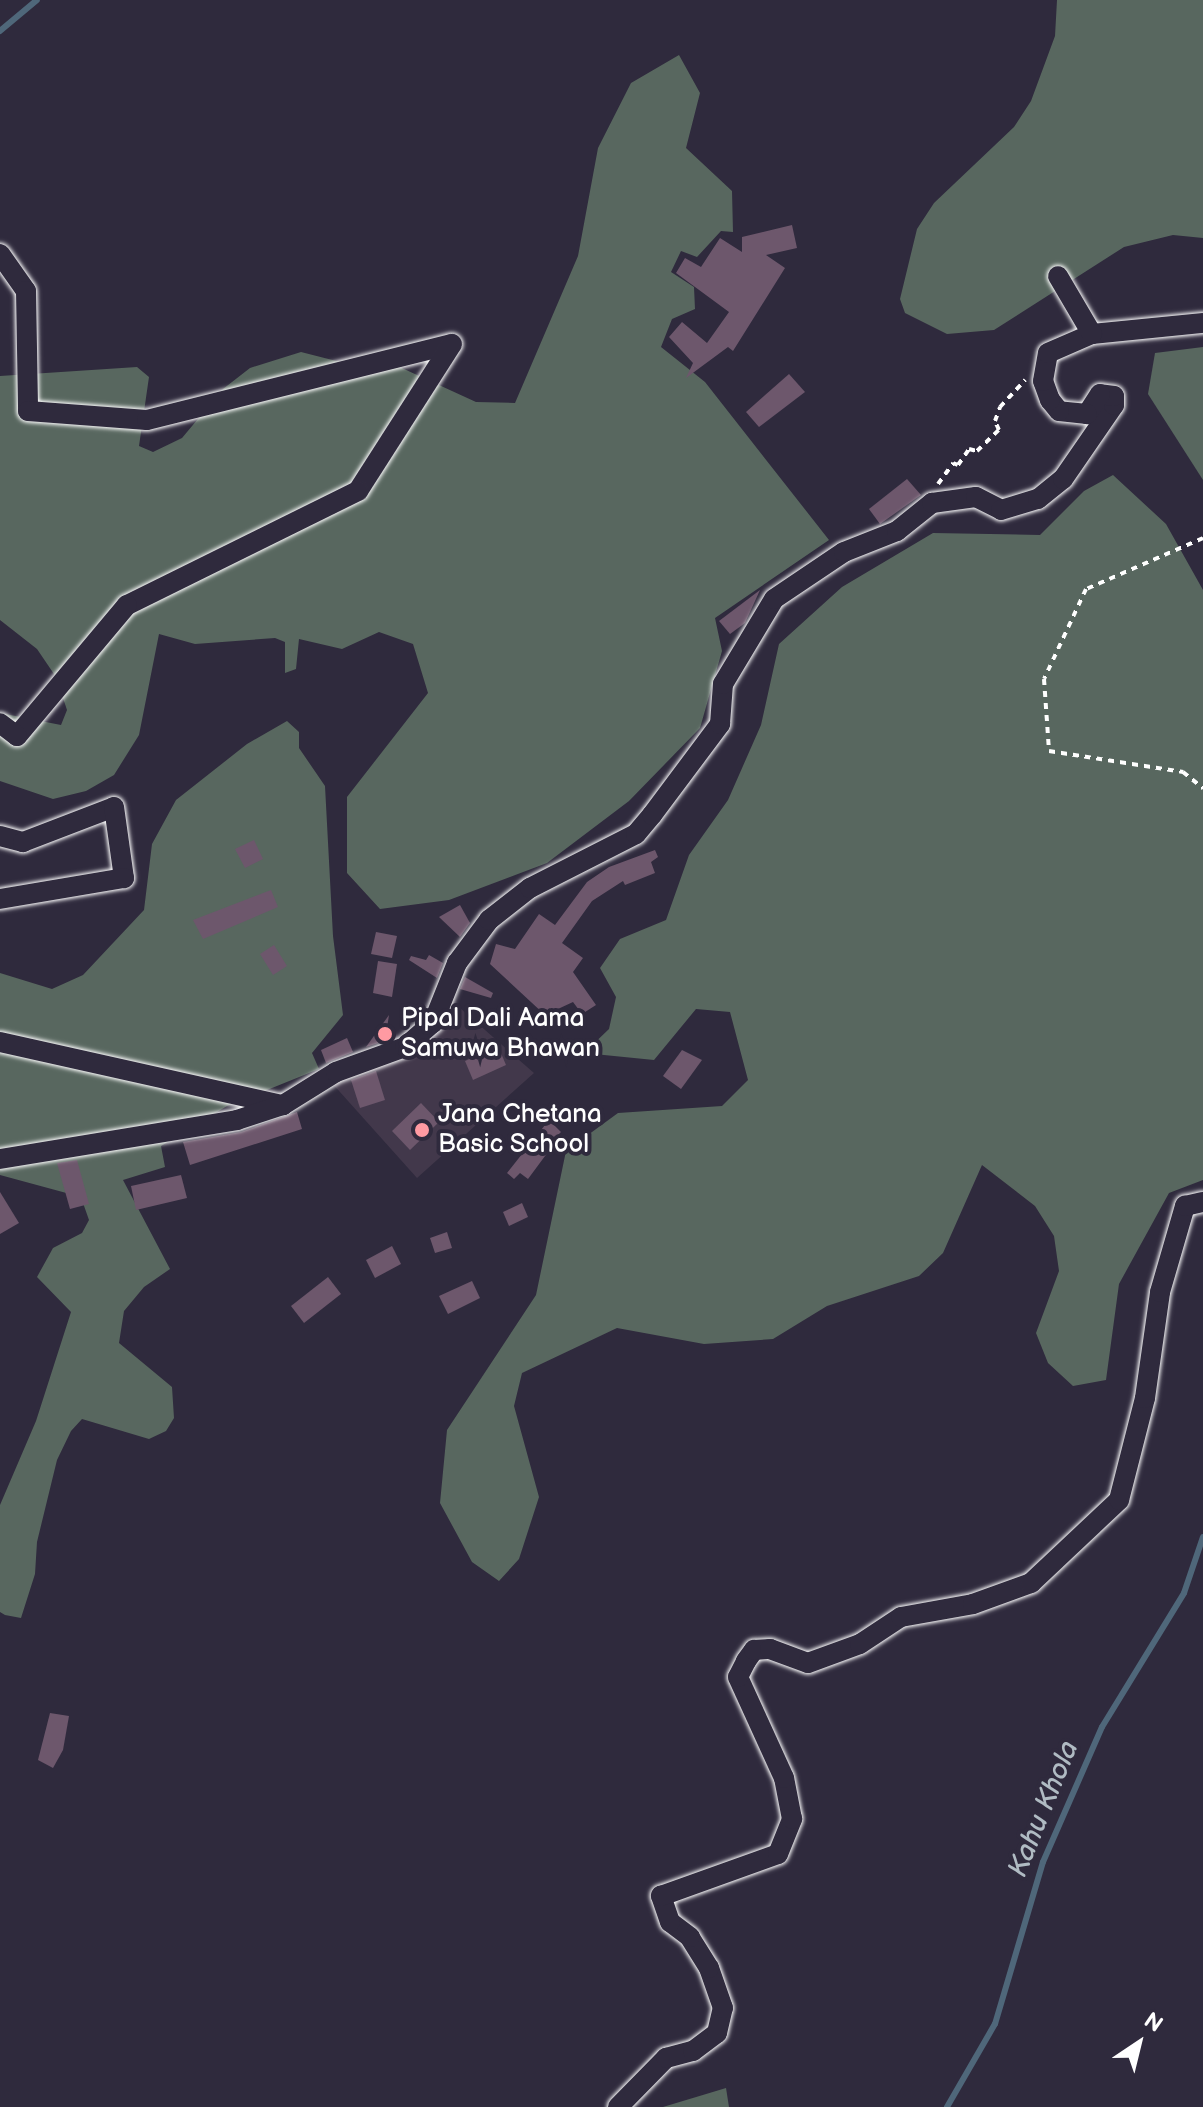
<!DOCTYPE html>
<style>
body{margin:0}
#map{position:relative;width:1203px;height:2107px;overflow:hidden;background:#2f2a3d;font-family:"Balsamiq Sans",sans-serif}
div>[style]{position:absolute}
.built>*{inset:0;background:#42384b}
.green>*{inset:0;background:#58675f}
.stream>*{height:6px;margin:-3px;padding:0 3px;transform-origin:3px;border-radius:3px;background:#4f677a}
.building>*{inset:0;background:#6d576c}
.path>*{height:4px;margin-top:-2px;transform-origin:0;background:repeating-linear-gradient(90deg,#fff 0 6px,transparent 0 12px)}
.roads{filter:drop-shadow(0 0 2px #fff) drop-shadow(0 0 2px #fff)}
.minor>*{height:20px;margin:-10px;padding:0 10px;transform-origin:10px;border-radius:10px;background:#2f2a3d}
.dots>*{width:22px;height:22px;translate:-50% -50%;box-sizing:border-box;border:4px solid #2f2a3d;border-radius:50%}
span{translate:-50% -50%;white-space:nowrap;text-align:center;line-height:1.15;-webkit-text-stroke:8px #2f2a3d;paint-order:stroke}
.poi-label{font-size:26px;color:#fff}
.left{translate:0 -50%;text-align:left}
.water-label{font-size:28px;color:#b0bbc3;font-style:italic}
.north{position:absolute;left:1099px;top:2003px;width:80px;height:80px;-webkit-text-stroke:6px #2f2a3d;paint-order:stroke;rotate:35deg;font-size:22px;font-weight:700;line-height:32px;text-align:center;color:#fff}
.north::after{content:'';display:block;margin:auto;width:28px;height:36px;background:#fff;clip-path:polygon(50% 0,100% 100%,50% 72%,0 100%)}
</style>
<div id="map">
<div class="built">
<i style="clip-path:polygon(451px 1000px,534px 1073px,417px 1178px,331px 1082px,372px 1062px)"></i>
</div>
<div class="green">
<i style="clip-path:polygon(1057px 0,1203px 0,1203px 238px,1173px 235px,1124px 247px,994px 330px,947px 334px,905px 313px,900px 299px,917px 229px,934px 203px,1014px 127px,1031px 101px,1055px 36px)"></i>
<i style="clip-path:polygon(679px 55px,700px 93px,686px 148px,732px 191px,733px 232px,721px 231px,697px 257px,681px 251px,671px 272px,694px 287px,695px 309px,672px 319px,661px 347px,705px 382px,829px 540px,715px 618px,722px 651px,700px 728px,629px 801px,547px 863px,449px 900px,380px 909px,347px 873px,347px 797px,428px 693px,413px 644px,379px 632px,342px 649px,299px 639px,296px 669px,285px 673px,285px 642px,275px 638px,195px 644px,159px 634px,139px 735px,114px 775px,86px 791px,53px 799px,0 781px,0 713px,61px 725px,67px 710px,56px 677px,37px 649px,0 620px,0 376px,137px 367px,149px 377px,139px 446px,153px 452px,182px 438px,223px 389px,250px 368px,301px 352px,348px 364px,380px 358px,476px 402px,515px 403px,578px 256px,598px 148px,631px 83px)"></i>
<i style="clip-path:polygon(1203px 347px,1203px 480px,1148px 394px,1155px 353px)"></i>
<i style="clip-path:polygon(1113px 475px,1166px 524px,1203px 590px,1203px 1180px,1169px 1193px,1119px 1284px,1106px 1380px,1073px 1386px,1048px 1363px,1036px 1333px,1059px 1271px,1054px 1236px,1035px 1206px,982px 1165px,943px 1253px,919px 1276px,827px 1306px,773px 1339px,704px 1344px,617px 1328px,522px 1373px,514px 1406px,539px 1497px,519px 1559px,499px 1581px,472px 1562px,440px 1503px,447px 1430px,536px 1295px,566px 1151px,618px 1113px,722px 1106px,748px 1080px,730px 1012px,696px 1009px,654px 1060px,584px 1053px,609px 1029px,616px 997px,600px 968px,620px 939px,666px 920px,689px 855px,728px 800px,761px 725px,779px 644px,842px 587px,933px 533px,1040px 535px,1084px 491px)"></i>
<i style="clip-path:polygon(287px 721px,299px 732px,299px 748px,325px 786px,333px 936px,343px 1015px,312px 1053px,319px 1069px,227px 1106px,161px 1146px,165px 1167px,123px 1180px,170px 1269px,144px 1287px,124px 1311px,119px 1343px,172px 1387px,174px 1418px,166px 1431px,149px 1439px,82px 1419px,71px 1431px,57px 1460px,37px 1542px,35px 1574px,21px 1618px,5px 1615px,0 1612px,0 1505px,36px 1421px,71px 1312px,37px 1277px,53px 1248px,82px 1233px,89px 1220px,83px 1203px,70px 1194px,0 1175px,0 973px,52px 989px,83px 975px,144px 910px,152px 844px,176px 800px,247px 744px)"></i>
<i style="clip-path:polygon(726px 2088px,729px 2107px,663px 2107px)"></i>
</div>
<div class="stream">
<i style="left:0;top:31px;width:48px;rotate:-40deg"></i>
<i style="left:947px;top:2107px;width:96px;rotate:-60deg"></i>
<i style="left:995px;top:2024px;width:169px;rotate:-73.5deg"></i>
<i style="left:1043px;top:1862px;width:147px;rotate:-66.4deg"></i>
<i style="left:1102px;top:1727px;width:157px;rotate:-58.5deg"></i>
<i style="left:1184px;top:1593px;width:59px;rotate:-71.3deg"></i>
</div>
<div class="building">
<i style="clip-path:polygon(792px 225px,797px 248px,766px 255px,785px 268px,733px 351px,728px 347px,686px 378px,693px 363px,669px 337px,682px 322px,707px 343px,729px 312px,676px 273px,685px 258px,701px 267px,720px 238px,742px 252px,742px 237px)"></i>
<i style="clip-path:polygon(789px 374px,805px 392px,759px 427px,746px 412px)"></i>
<i style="clip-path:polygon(907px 479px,921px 495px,880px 524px,869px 509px)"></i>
<i style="clip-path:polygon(760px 590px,745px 623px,730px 634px,719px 621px)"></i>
<i style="clip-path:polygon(254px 840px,263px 859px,245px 868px,235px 849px)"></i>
<i style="clip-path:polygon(655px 850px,658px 857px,651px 862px,655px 873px,625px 885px,623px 881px,592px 901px,562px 943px,583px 958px,573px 972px,596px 1005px,582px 1014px,573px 1002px,545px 1015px,490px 964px,496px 944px,515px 949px,539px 914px,555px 925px,587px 882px,609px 867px)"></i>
<i style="clip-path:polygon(271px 890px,278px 907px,203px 939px,193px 920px)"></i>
<i style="clip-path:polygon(460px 905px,470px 923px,460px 937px,439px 917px)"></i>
<i style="clip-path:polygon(376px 932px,397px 936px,392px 958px,371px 954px)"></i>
<i style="clip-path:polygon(274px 945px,287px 966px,273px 975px,260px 954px)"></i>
<i style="clip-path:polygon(429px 955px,443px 963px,437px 978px,409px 960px,411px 956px,426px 960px)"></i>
<i style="clip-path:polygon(378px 961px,397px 964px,392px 997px,373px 993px)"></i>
<i style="clip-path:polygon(465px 977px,493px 993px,491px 998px,460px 989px)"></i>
<i style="clip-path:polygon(389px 1015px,385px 1041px,366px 1047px)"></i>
<i style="clip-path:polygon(347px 1038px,353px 1052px,326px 1063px,321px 1050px)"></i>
<i style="clip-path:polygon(498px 1046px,506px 1065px,473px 1080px,465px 1061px)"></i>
<i style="clip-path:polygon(682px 1050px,702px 1060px,681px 1089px,663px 1076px)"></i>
<i style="clip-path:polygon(376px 1071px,385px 1100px,360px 1108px,351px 1080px)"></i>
<i style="clip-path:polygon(421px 1103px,439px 1122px,410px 1150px,392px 1131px)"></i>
<i style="clip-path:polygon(297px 1112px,302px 1129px,190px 1165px,183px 1142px,241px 1132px)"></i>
<i style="clip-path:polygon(549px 1120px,561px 1132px,544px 1149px,548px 1152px,528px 1179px,520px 1173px,514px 1179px,507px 1173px)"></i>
<i style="clip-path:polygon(77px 1160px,89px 1204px,70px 1209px,57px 1163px)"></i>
<i style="clip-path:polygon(181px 1175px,187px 1198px,136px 1210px,131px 1186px)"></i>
<i style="clip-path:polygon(0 1192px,19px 1223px,0 1234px)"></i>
<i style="clip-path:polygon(522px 1203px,528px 1217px,509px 1226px,503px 1212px)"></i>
<i style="clip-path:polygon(447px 1232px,452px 1248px,435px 1253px,430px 1238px)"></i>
<i style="clip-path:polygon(392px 1246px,401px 1264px,375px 1278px,366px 1260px)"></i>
<i style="clip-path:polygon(328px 1277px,341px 1294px,304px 1323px,291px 1306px)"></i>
<i style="clip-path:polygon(472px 1281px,480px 1298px,448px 1314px,439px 1296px)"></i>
<i style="clip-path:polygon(50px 1713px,69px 1716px,63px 1750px,53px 1768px,38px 1760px)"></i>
</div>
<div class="path">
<i style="left:938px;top:484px;width:26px;rotate:-54deg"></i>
<i style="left:953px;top:463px;width:5px;rotate:22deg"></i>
<i style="left:958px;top:465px;width:19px;rotate:-55deg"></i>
<i style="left:969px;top:449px;width:8px;rotate:14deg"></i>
<i style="left:977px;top:451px;width:30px;rotate:-44deg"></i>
<i style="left:999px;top:430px;width:10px;rotate:-114deg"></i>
<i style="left:995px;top:421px;width:15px;rotate:-70deg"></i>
<i style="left:1000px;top:407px;width:37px;rotate:-47deg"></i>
<i style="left:1203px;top:538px;width:128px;rotate:156.4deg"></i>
<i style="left:1086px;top:589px;width:99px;rotate:115deg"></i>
<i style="left:1044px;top:679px;width:72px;rotate:86deg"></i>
<i style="left:1049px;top:751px;width:136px;rotate:8.9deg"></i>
<i style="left:1183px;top:772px;width:26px;rotate:39deg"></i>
</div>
<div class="roads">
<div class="minor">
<i style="left:0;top:254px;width:45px;rotate:54.9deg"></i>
<i style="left:26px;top:291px;width:120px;rotate:89deg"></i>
<i style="left:28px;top:411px;width:119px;rotate:4.3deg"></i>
<i style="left:147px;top:420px;width:314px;rotate:-14deg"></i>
<i style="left:452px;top:344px;width:174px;rotate:122.6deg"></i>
<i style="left:358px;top:491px;width:258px;rotate:153.7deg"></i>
<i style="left:127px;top:605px;width:171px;rotate:130deg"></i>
<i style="left:17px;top:736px;width:21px;rotate:-143deg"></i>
<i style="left:1092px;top:334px;width:112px;rotate:-5.7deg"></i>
<i style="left:0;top:836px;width:24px;rotate:15deg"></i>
<i style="left:23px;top:842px;width:97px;rotate:-21deg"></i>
<i style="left:114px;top:807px;width:72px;rotate:82deg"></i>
<i style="left:124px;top:878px;width:126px;rotate:170.4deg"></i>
<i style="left:0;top:1042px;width:290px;rotate:12.6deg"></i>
<i style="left:283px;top:1105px;width:62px;rotate:-31.9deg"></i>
<i style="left:336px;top:1072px;width:73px;rotate:-19.9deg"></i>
<i style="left:405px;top:1047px;width:37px;rotate:-41deg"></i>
<i style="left:433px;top:1023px;width:65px;rotate:-68.2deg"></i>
<i style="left:457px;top:963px;width:54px;rotate:-53.3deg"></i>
<i style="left:489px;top:920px;width:52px;rotate:-38deg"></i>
<i style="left:530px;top:888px;width:119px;rotate:-27deg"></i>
<i style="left:636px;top:834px;width:25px;rotate:-50deg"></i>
<i style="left:652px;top:815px;width:114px;rotate:-53.2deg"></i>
<i style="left:720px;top:724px;width:40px;rotate:-85.7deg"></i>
<i style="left:723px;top:684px;width:99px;rotate:-59deg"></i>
<i style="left:774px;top:599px;width:84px;rotate:-33.9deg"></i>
<i style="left:844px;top:552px;width:57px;rotate:-21.6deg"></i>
<i style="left:897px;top:531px;width:45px;rotate:-38.7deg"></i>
<i style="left:932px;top:503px;width:44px;rotate:-7.8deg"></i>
<i style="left:976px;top:497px;width:28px;rotate:27deg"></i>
<i style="left:1001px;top:510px;width:39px;rotate:-17deg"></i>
<i style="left:1038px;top:499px;width:32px;rotate:-39deg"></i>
<i style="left:1063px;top:479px;width:90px;rotate:-55.4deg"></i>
<i style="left:1114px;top:405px;width:9px;rotate:-90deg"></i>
<i style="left:1114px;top:396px;width:14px;rotate:-172deg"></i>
<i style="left:1100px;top:394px;width:24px;rotate:123deg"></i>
<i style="left:1087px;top:414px;width:28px;rotate:-174deg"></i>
<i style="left:1059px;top:411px;width:14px;rotate:-129deg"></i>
<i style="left:1050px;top:400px;width:20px;rotate:-110deg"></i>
<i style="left:1043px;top:381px;width:28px;rotate:-80deg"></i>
<i style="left:1048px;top:353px;width:48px;rotate:-23.4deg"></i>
<i style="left:1092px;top:334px;width:67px;rotate:-120.4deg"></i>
<i style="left:0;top:1159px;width:240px;rotate:-9.3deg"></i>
<i style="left:237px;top:1120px;width:48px;rotate:-18.1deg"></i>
<i style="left:618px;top:2107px;width:69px;rotate:-45.6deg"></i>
<i style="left:666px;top:2058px;width:28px;rotate:-15deg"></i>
<i style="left:693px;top:2051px;width:30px;rotate:-37deg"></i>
<i style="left:717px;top:2033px;width:26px;rotate:-77deg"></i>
<i style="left:723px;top:2008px;width:42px;rotate:-109.3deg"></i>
<i style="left:709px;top:1968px;width:36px;rotate:-122deg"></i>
<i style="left:690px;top:1937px;width:25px;rotate:-143deg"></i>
<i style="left:670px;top:1922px;width:28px;rotate:-109deg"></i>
<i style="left:661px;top:1896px;width:124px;rotate:-19.7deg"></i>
<i style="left:778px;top:1854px;width:38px;rotate:-68deg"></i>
<i style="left:792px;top:1819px;width:42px;rotate:-101deg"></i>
<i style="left:784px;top:1778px;width:111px;rotate:-114.5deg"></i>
<i style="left:738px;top:1677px;width:18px;rotate:-63deg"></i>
<i style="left:746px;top:1661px;width:14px;rotate:-54deg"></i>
<i style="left:754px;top:1650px;width:16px;rotate:-4deg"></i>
<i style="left:770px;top:1649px;width:40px;rotate:20.2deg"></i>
<i style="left:808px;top:1663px;width:55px;rotate:-20.1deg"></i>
<i style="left:860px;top:1644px;width:49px;rotate:-33.4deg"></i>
<i style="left:901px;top:1617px;width:73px;rotate:-10.2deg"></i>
<i style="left:973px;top:1604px;width:62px;rotate:-19.9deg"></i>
<i style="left:1031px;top:1583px;width:121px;rotate:-43.3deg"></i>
<i style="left:1119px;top:1500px;width:105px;rotate:-75.7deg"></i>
<i style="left:1145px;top:1398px;width:107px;rotate:-81.9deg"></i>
<i style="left:1160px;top:1292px;width:90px;rotate:-73.8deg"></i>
<i style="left:1185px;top:1206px;width:18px;rotate:-13deg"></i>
</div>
</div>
<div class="dots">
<i style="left:385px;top:1034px;background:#ff9aa2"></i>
<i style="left:422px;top:1130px;background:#ff9aa2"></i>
</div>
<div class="poi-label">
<span class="left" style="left:401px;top:1034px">Pipal Dali Aama<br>Samuwa Bhawan</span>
<span class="left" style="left:438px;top:1130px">Jana Chetana<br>Basic School</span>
</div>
<div class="water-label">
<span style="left:1044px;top:1809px;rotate:-68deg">Kahu Khola</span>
</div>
<div class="north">N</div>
</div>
